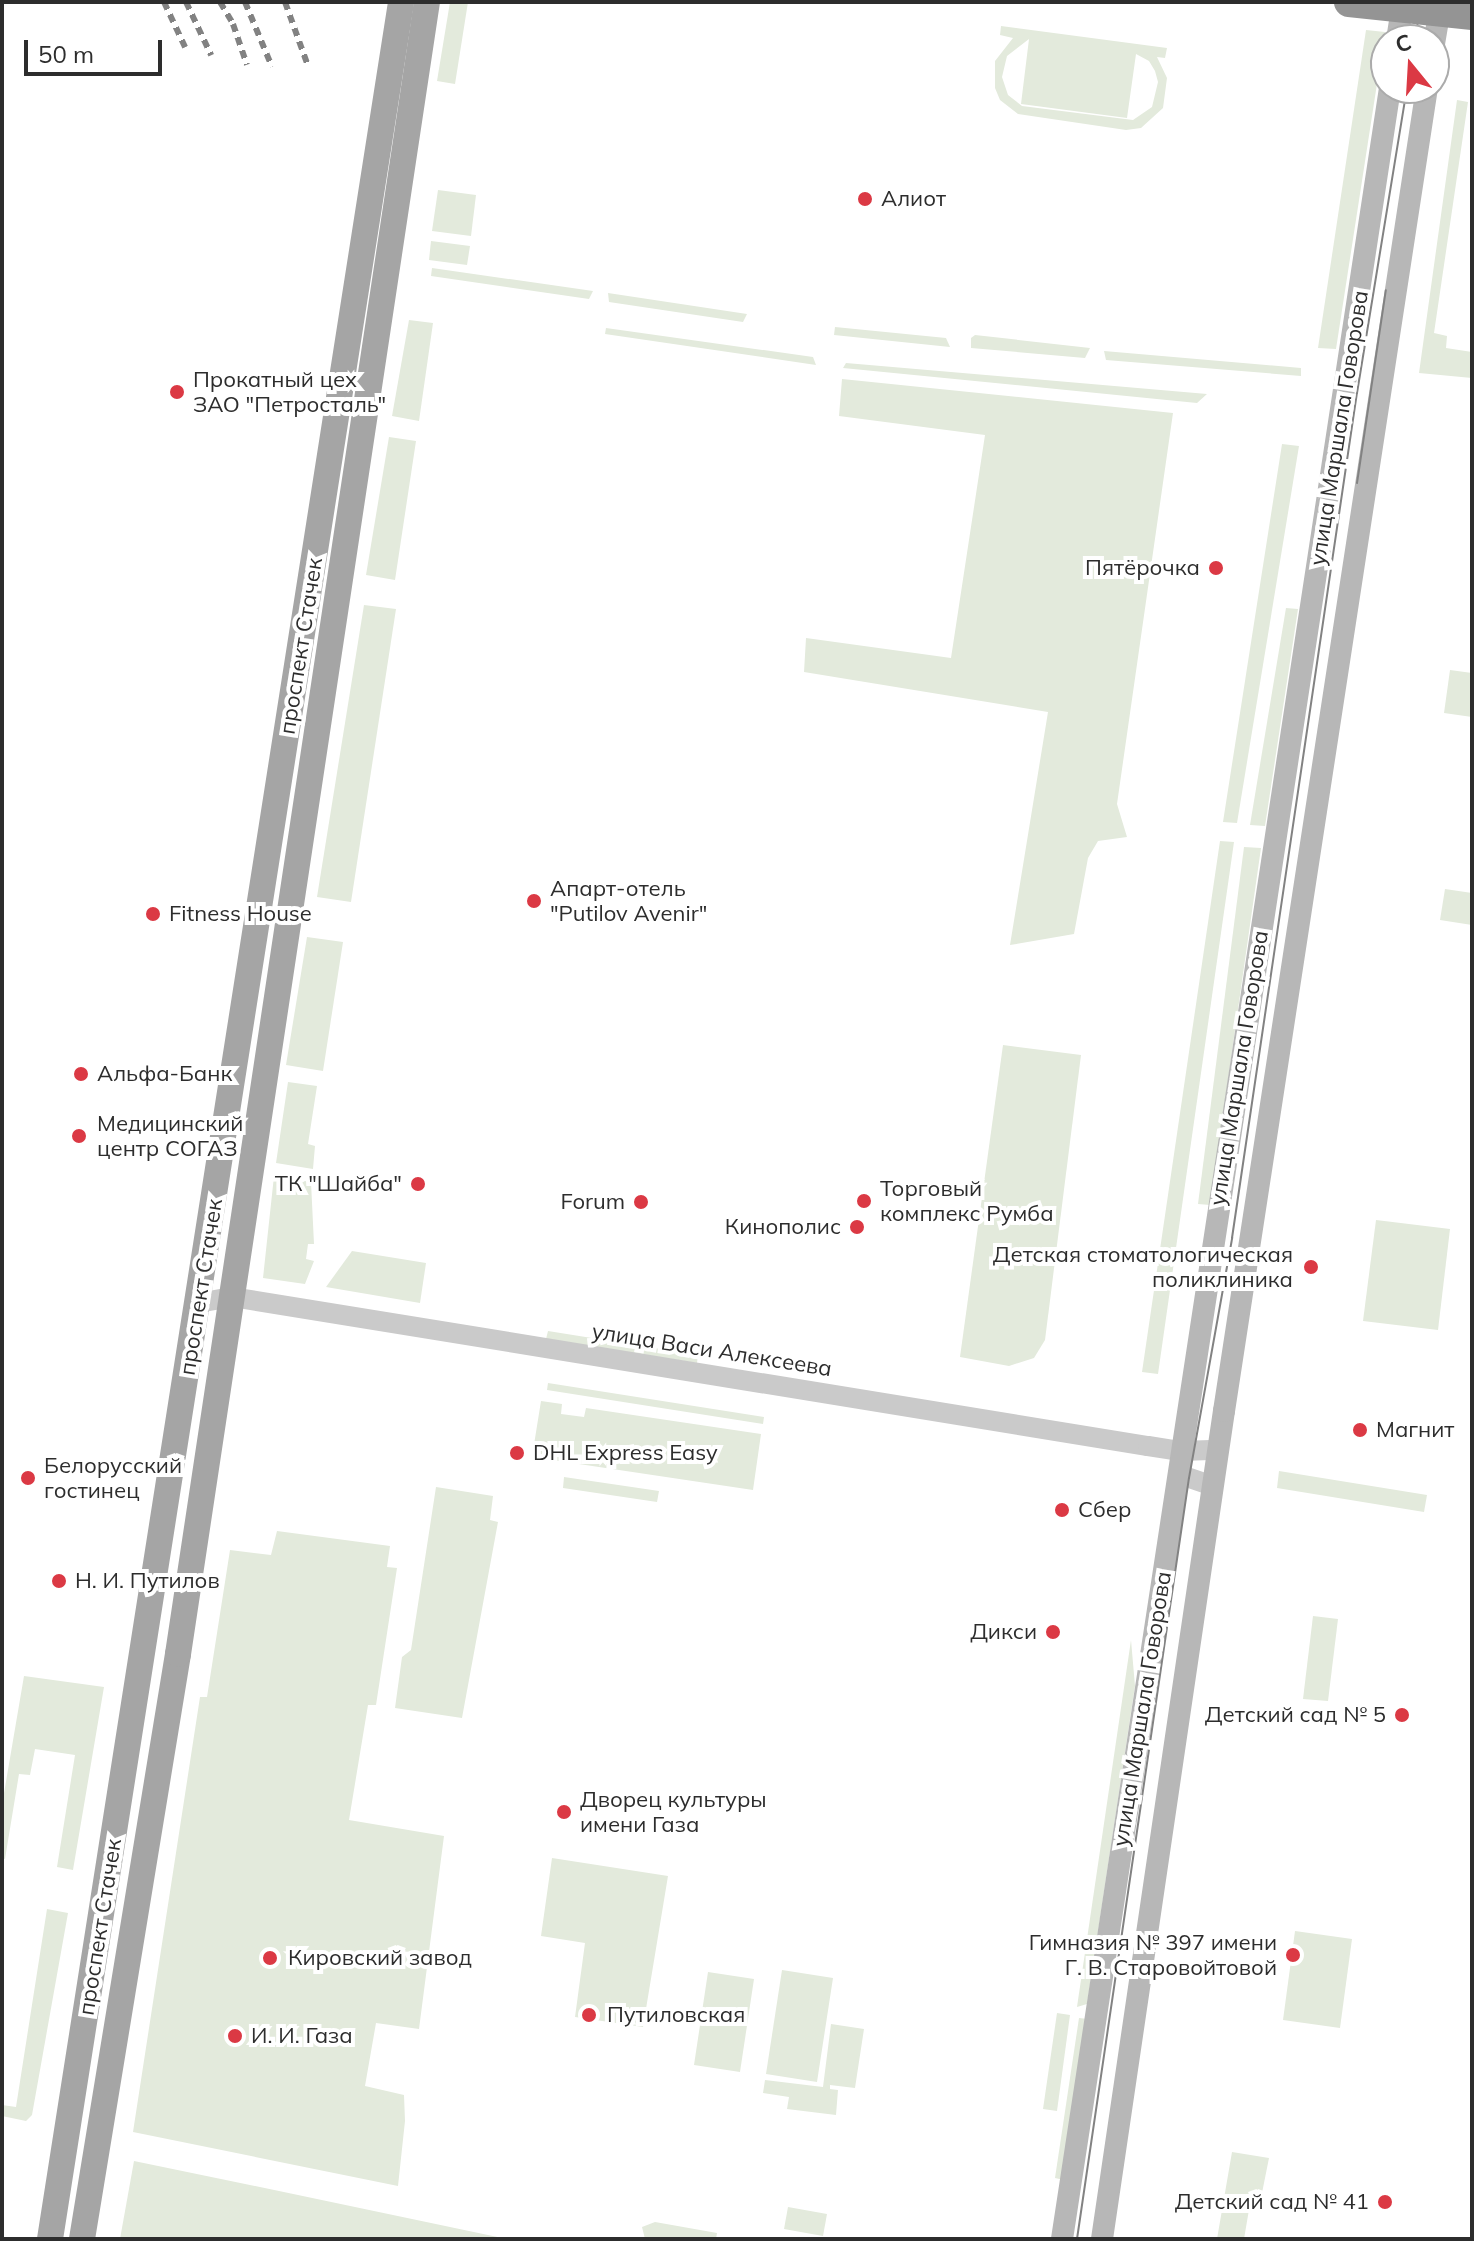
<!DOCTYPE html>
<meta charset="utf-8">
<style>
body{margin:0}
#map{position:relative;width:1474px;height:2241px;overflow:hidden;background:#fff;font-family:Mulish,sans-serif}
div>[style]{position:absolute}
.green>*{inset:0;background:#e3eadc}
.tertiary>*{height:20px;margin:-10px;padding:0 10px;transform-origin:10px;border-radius:10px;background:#cacaca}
.secondary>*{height:22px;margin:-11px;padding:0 11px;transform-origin:11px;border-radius:11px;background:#b7b7b7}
.primary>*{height:26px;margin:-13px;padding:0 13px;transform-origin:13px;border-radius:13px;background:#a5a5a5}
.tram>*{height:2px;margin:-1px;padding:0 1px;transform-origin:1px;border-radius:1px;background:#828282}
.rail>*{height:6px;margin-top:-3px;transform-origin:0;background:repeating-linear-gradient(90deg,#828282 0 8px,transparent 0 14px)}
.motorway-bridge>*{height:30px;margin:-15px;padding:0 15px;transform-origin:15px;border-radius:15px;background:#949494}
.dots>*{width:22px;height:22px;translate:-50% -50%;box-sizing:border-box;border:4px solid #fff;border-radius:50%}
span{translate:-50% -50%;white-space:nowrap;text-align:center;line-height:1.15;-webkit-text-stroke:8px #fff;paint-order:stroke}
.poi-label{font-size:22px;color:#2d2d2d}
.left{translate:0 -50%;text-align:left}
.right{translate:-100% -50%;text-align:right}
.street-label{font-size:22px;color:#2d2d2d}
.frame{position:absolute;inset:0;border:4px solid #2d2d2d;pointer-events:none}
.north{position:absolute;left:1370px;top:24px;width:80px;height:80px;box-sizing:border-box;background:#fff;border:2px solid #ababab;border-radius:50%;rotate:342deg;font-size:22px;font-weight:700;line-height:32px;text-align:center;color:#2d2d2d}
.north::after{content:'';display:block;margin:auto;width:28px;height:36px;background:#db3944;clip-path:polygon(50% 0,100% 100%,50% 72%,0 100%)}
.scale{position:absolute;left:24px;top:40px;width:138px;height:36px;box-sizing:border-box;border:4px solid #2d2d2d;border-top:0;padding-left:10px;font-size:24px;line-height:28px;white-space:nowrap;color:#2d2d2d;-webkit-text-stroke:6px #fff;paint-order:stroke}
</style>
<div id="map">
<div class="green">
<i style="clip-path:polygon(450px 2px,468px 2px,455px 84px,437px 81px)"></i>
<i style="clip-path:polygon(evenodd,1001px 26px,1167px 48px,1165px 58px,1157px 57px,1167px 78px,1163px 108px,1141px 128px,1126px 130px,1018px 114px,1000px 100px,995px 88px,995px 61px,1013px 38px,1000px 35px,1001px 26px,1029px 39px,1021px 104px,1127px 118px,1136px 54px,1149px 61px,1155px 71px,1158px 82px,1152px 107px,1133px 120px,1022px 106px,1008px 95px,1002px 77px,1007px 56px,1029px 39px)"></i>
<i style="clip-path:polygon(1366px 30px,1385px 32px,1336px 349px,1318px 348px)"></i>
<i style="clip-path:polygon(1457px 100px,1468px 102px,1434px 333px,1447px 336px,1446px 348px,1472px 352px,1472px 378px,1419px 373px)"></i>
<i style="clip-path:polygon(438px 190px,476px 195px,471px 236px,432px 231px)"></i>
<i style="clip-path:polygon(431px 241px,470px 246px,467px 265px,429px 260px)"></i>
<i style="clip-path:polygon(432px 268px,593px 291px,589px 299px,431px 276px)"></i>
<i style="clip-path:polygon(608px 293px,747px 314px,743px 322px,609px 302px)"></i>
<i style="clip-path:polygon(409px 320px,433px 323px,419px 421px,392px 416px)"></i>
<i style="clip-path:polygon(835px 327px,946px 338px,950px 347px,834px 335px)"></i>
<i style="clip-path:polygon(606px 328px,813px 357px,816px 365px,605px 334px)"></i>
<i style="clip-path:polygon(975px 335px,1090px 348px,1085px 358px,971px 348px,971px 338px)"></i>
<i style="clip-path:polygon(1104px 351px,1301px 368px,1301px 376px,1106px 360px)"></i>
<i style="clip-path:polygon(846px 363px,1207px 394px,1197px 403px,843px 368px)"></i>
<i style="clip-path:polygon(842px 379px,1173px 413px,1117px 804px,1127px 837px,1098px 841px,1088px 858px,1074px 934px,1010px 945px,1048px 712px,804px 672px,806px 638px,951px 658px,985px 435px,839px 416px)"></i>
<i style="clip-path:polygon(389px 437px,416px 441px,395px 580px,366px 575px)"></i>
<i style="clip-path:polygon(1282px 444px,1299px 446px,1237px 823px,1223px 822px)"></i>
<i style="clip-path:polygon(364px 605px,396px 609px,351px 902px,317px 897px)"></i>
<i style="clip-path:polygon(1286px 608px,1298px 609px,1265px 826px,1250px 825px)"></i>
<i style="clip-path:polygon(1450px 670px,1472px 673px,1472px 717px,1444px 713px)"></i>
<i style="clip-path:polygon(1220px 841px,1234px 842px,1158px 1374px,1142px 1372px)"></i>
<i style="clip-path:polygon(1244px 847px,1261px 848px,1210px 1205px,1198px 1204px)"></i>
<i style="clip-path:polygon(1445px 889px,1472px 893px,1472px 925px,1440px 920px)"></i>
<i style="clip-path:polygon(307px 937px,343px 942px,323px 1071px,286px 1065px)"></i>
<i style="clip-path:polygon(1003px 1045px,1081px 1055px,1045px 1340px,1034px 1358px,1009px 1366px,960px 1357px)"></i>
<i style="clip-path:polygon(288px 1082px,317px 1086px,308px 1144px,315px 1146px,313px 1169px,276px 1163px)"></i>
<i style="clip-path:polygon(274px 1176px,311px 1182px,314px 1244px,308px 1244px,306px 1259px,314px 1261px,305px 1284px,263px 1278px)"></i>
<i style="clip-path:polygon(1376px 1220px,1450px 1229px,1438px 1330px,1363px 1321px)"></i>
<i style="clip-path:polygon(352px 1251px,426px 1263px,420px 1303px,326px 1287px)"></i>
<i style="clip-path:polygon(548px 1331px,698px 1355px,697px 1363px,546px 1339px)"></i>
<i style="clip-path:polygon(548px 1383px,764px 1417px,763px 1424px,547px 1390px)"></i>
<i style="clip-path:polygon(541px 1401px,562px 1404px,561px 1414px,584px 1417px,586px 1408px,761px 1434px,753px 1490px,532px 1457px)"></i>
<i style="clip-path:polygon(1279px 1471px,1427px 1495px,1424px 1512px,1277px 1488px)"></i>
<i style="clip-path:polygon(564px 1477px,659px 1491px,657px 1502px,563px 1488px)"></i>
<i style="clip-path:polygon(436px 1487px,493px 1496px,490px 1520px,498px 1522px,462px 1718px,395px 1708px,402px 1657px,411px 1650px)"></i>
<i style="clip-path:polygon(277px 1531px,390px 1546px,387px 1567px,397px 1568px,376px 1705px,368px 1705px,349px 1820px,444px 1836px,419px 2029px,376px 2023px,365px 2086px,404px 2095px,405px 2121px,398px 2186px,133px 2132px,200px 1697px,207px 1697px,230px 1550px,271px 1555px)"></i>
<i style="clip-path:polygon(1313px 1616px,1338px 1619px,1328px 1701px,1303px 1699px)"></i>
<i style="clip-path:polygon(1131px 1640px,1135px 1686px,1087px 2004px,1077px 2007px)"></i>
<i style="clip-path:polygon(24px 1676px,104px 1687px,73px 1870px,57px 1867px,75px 1755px,35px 1749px,30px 1775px,19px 1774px,5px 1859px,2px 1858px,2px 1805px)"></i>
<i style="clip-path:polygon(552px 1858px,668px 1876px,643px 2027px,575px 2017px,585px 1943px,541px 1936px)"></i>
<i style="clip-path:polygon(47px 1909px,68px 1913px,32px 2115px,26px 2121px,2px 2116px,2px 2105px,16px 2107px)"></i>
<i style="clip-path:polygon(1295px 1931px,1352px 1939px,1340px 2028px,1283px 2020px)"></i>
<i style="clip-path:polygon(782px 1970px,833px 1978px,817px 2082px,766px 2074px)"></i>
<i style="clip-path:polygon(708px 1972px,754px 1979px,740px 2072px,694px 2065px)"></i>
<i style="clip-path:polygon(1057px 2013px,1070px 2015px,1057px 2111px,1043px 2109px)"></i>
<i style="clip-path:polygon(1079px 2018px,1088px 2019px,1064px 2180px,1055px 2178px)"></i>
<i style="clip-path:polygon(831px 2024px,864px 2029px,855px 2088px,830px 2085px,830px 2089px,838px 2090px,836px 2115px,787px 2109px,789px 2097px,763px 2093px,765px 2080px,823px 2087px)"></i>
<i style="clip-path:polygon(1232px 2152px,1269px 2158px,1262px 2193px,1252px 2192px,1244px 2239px,1217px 2239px)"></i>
<i style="clip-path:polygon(134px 2161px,279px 2191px,507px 2239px,120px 2239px)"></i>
<i style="clip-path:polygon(788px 2207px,827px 2214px,823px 2236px,784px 2229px)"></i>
<i style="clip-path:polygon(655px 2222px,717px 2233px,716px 2239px,645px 2239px,642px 2227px)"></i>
</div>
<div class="tertiary">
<i style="left:198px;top:1303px;width:35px;rotate:-10deg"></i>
<i style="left:232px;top:1297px;width:928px;rotate:9.24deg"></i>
<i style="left:1148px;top:1446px;width:33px;rotate:9deg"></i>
<i style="left:1181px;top:1451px;width:37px;rotate:-2deg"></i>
<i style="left:1178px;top:1474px;width:37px;rotate:19deg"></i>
</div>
<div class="secondary">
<i style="left:1397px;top:40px;width:38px;rotate:-81deg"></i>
<i style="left:1434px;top:44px;width:43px;rotate:-80.5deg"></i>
<i style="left:1062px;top:2239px;width:2176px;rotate:-81.33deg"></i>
<i style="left:1102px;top:2239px;width:837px;rotate:-81.62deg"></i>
<i style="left:1224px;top:1411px;width:1338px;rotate:-81.28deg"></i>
</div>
<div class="primary">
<i style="left:50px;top:2239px;width:2264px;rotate:-81.08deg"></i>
<i style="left:82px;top:2239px;width:593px;rotate:-80.68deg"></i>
<i style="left:178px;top:1654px;width:1671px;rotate:-81.43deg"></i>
</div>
<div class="tram">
<i style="left:1415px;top:40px;width:38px;rotate:-81deg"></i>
<i style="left:1357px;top:483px;width:195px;rotate:-81.5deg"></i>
<i style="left:1077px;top:2239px;width:769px;rotate:-81.63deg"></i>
<i style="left:1189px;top:1478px;width:244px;rotate:-79.8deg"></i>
<i style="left:1232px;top:1238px;width:854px;rotate:-81.59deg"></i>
<i style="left:1357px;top:393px;width:309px;rotate:-80.7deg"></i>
</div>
<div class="rail">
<i style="left:164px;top:2px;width:50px;rotate:65deg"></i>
<i style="left:186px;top:2px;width:59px;rotate:64.7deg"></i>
<i style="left:220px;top:2px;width:26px;rotate:59deg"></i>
<i style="left:233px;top:24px;width:43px;rotate:71.1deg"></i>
<i style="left:245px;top:2px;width:70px;rotate:67.4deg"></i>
<i style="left:285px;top:2px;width:68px;rotate:70.2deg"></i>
</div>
<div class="motorway-bridge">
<i style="left:1349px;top:2px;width:124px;rotate:6deg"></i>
</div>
<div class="dots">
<i style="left:865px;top:199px;background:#db3944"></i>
<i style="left:177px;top:392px;background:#db3944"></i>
<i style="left:1216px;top:568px;background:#db3944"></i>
<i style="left:534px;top:901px;background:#db3944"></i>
<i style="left:153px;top:914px;background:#db3944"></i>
<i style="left:81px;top:1074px;background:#db3944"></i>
<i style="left:79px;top:1136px;background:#db3944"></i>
<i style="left:418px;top:1184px;background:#db3944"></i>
<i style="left:864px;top:1201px;background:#db3944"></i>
<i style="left:641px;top:1202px;background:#db3944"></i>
<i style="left:857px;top:1227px;background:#db3944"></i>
<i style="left:1311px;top:1267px;background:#db3944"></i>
<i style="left:1360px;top:1430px;background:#db3944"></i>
<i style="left:517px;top:1453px;background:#db3944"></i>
<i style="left:28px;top:1478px;background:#db3944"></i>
<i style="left:1062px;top:1510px;background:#db3944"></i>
<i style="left:59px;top:1581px;background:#db3944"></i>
<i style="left:1053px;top:1632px;background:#db3944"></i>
<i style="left:1402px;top:1715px;background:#db3944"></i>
<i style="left:564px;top:1812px;background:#db3944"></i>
<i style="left:1293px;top:1955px;background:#db3944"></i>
<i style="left:270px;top:1958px;background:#db3944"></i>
<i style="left:589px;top:2015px;background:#db3944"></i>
<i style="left:235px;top:2036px;background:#db3944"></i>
<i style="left:1385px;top:2202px;background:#db3944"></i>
</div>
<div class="poi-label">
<span class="left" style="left:881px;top:199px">Алиот</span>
<span class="left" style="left:193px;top:392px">Прокатный цех<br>ЗАО "Петросталь"</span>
<span class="right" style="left:1200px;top:568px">Пятёрочка</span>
<span class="left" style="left:550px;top:901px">Апарт-отель<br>"Putilov Avenir"</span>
<span class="left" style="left:169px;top:914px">Fitness House</span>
<span class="left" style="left:97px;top:1074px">Альфа-Банк</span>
<span class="left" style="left:97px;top:1136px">Медицинский<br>центр СОГАЗ</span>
<span class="right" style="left:402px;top:1184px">ТК "Шайба"</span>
<span class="left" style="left:880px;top:1201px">Торговый<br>комплекс Румба</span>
<span class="right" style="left:625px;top:1202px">Forum</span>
<span class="right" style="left:841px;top:1227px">Кинополис</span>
<span class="right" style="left:1293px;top:1267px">Детская стоматологическая<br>поликлиника</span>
<span class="left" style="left:1376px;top:1430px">Магнит</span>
<span class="left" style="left:533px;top:1453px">DHL Express Easy</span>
<span class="left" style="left:44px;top:1478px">Белорусский<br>гостинец</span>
<span class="left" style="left:1078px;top:1510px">Сбер</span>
<span class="left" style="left:75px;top:1581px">Н. И. Путилов</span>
<span class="right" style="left:1037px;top:1632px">Дикси</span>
<span class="right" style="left:1386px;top:1715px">Детский сад № 5</span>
<span class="left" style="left:580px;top:1812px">Дворец культуры<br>имени Газа</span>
<span class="right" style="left:1277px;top:1955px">Гимназия № 397 имени<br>Г. В. Старовойтовой</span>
<span class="left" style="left:288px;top:1958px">Кировский завод</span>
<span class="left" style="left:607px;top:2015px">Путиловская</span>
<span class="left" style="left:251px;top:2036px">И. И. Газа</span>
<span class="right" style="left:1369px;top:2202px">Детский сад № 41</span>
</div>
<div class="street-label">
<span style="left:1339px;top:428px;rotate:-81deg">улица Маршала Говорова</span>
<span style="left:301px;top:646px;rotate:-81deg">проспект Стачек</span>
<span style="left:1239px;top:1068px;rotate:-81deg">улица Маршала Говорова</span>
<span style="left:201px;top:1287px;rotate:-81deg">проспект Стачек</span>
<span style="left:712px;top:1350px;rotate:9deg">улица Васи Алексеева</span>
<span style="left:1142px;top:1709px;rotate:-81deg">улица Маршала Говорова</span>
<span style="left:100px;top:1927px;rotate:-81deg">проспект Стачек</span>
</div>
<div class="frame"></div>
<div class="north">С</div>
<div class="scale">50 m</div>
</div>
